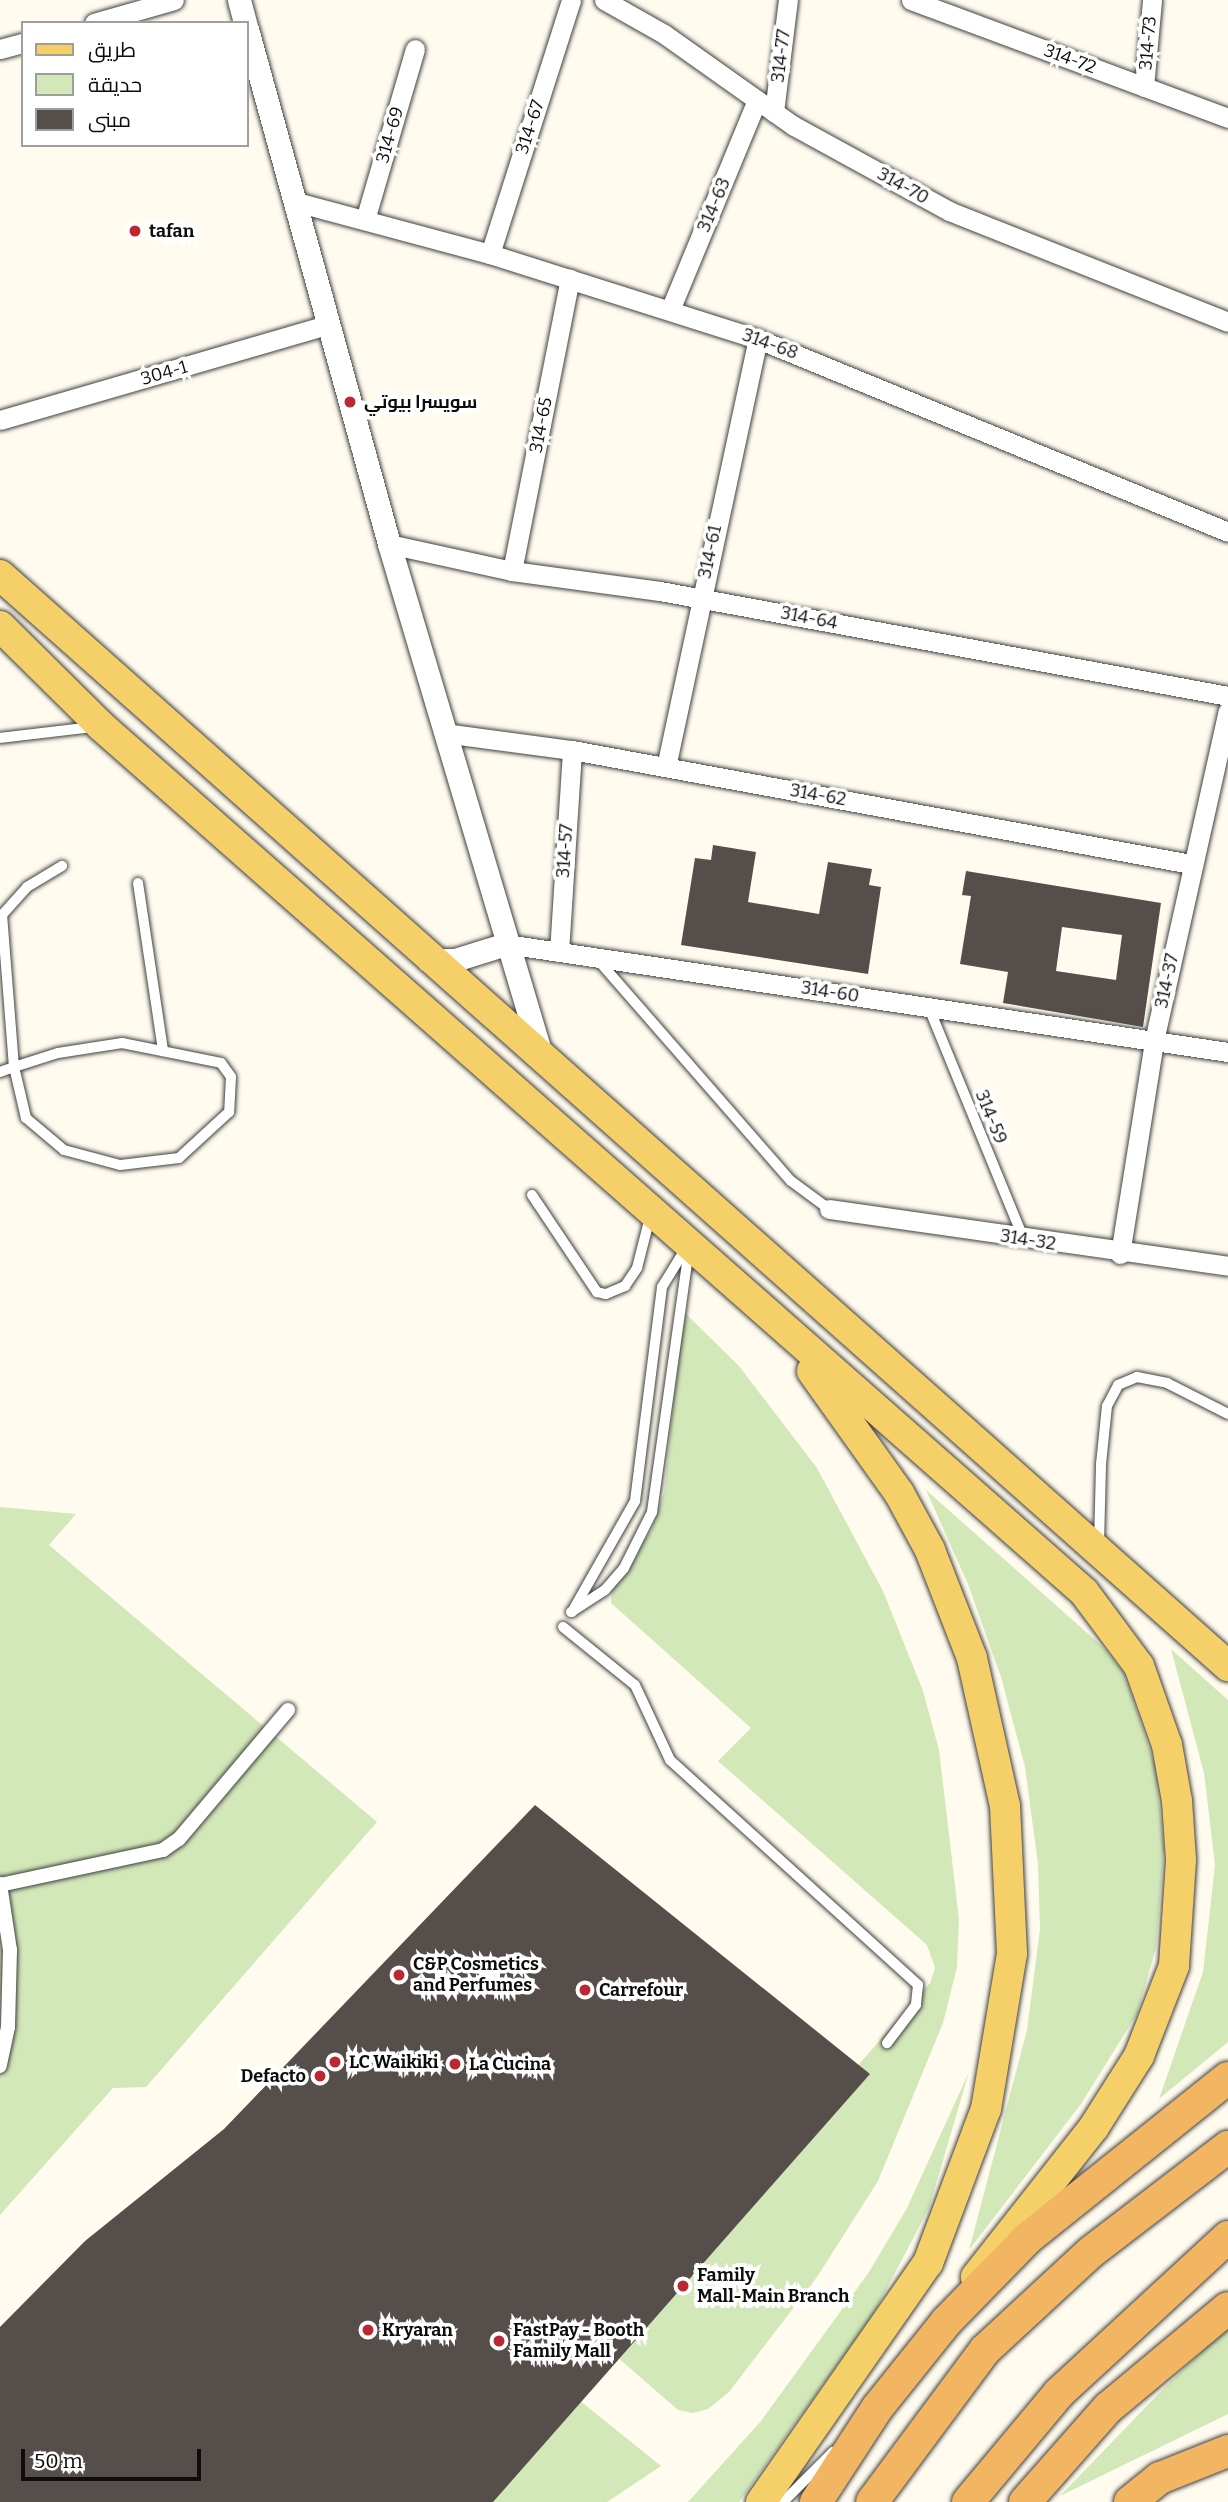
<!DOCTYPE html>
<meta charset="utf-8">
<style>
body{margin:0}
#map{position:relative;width:1228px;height:2502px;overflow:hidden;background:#fffbee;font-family:Bitter,Cairo,serif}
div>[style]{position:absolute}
.green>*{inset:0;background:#d2e8b9}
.building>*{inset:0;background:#564e4a}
.roads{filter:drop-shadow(0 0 2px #404040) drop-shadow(0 0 2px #404040)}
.service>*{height:10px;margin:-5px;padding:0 5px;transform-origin:5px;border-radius:5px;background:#fff}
.pedestrian>*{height:14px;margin:-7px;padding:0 7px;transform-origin:7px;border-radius:7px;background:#fff}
.minor>*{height:19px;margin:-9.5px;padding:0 9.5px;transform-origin:9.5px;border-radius:9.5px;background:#fff}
.tertiary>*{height:23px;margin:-11.5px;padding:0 11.5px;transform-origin:11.5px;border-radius:11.5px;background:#fff}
.primary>*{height:30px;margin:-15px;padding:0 15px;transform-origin:15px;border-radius:15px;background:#f5cf68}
.trunk>*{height:32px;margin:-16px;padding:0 16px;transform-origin:16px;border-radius:16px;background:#f2b562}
.dots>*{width:19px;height:19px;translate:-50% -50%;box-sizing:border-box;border:4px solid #fff;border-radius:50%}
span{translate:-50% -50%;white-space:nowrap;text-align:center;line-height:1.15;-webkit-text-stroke:7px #fff;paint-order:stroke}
.street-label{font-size:18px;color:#0d0d0d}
.poi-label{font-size:18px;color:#0d0d0d;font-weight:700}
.left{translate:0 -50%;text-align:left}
.right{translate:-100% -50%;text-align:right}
.legend{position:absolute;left:21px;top:21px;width:228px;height:126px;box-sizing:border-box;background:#fff;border:2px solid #9e9e9e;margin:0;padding:9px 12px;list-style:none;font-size:21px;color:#0d0d0d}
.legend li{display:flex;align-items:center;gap:14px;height:35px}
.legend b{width:35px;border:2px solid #9e9e9e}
.scale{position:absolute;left:21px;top:2449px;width:180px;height:32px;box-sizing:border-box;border:4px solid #0d0d0d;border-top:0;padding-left:9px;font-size:21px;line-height:24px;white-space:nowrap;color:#0d0d0d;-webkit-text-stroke:5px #fff;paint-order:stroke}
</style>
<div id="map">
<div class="green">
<i style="clip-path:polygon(683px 1311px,739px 1366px,817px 1468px,883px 1591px,923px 1691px,939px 1750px,959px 1919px,957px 1967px,943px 2023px,878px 2181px,817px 2277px,729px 2392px,708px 2409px,693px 2413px,678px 2410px,609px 2350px,930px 1983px,935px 1968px,927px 1945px,718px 1761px,751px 1728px,611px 1603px,612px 1583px,651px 1531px,664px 1493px)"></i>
<i style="clip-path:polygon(926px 1490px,1103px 1647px,1124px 1673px,1155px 1765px,1164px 1849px,1156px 1948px,1137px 2014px,1081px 2104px,969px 2250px,1027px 2030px,1040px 1929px,1038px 1864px,1025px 1767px,1001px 1677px,968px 1584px)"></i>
<i style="clip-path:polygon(0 1507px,76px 1514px,49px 1545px,377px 1822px,146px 2087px,113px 2088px,0 2215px)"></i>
<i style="clip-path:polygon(1171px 1649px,1228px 1700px,1228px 2042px,1159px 2099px,1203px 1972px,1215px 1865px,1204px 1773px)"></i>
<i style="clip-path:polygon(969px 2072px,929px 2208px,874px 2313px,739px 2502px,688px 2502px,761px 2421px,869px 2272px,907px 2208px)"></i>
<i style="clip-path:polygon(1228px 2327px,1228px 2414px,1060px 2496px,1166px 2386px)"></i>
<i style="clip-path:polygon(569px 2392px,661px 2466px,607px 2502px,484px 2502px)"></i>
</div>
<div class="building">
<i style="clip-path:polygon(713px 845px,756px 852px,748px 902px,819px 914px,828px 862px,872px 869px,869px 885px,881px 887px,868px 974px,681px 945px,695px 858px,711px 860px)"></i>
<i style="clip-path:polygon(evenodd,966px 871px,1161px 903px,1143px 1027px,1003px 1003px,1008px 972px,960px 964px,971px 896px,962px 895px,966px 871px,1062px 927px,1122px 935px,1116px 980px,1056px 971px,1062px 927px)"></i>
<i style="clip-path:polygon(535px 1805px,870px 2074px,493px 2502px,0 2502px,0 2327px,85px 2241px,224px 2129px)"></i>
</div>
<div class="roads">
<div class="service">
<i style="left:0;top:738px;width:95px;rotate:-6.7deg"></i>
<i style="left:138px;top:883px;width:170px;rotate:81.5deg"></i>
<i style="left:598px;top:960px;width:293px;rotate:48.9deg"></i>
<i style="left:791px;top:1181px;width:47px;rotate:36.4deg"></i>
<i style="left:929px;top:1008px;width:248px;rotate:67.7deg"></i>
<i style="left:0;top:1072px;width:15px;rotate:-20deg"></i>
<i style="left:14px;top:1067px;width:46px;rotate:-17.7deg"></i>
<i style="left:58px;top:1053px;width:65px;rotate:-8.9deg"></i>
<i style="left:122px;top:1043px;width:101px;rotate:11.4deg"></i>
<i style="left:221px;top:1063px;width:17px;rotate:54deg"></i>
<i style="left:231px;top:1077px;width:35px;rotate:93deg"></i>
<i style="left:229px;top:1112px;width:68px;rotate:137.4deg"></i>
<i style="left:179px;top:1158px;width:59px;rotate:173.2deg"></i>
<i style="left:120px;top:1165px;width:58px;rotate:-165deg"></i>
<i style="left:64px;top:1150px;width:50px;rotate:-139.9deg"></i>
<i style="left:26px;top:1118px;width:52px;rotate:-103.2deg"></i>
<i style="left:14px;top:1067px;width:152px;rotate:-94.5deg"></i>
<i style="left:2px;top:915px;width:38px;rotate:-48deg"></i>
<i style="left:27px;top:887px;width:41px;rotate:-31deg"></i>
<i style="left:532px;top:1195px;width:117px;rotate:56.2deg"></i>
<i style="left:597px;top:1292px;width:9px;rotate:13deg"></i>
<i style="left:606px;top:1294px;width:21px;rotate:-23deg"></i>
<i style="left:625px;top:1286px;width:22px;rotate:-56deg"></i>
<i style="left:637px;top:1268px;width:53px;rotate:-75.7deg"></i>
<i style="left:1099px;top:1543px;width:79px;rotate:-88.5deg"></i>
<i style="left:1101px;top:1464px;width:58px;rotate:-84.1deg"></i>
<i style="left:1107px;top:1406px;width:24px;rotate:-62deg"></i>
<i style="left:1118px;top:1385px;width:21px;rotate:-23deg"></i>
<i style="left:1137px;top:1377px;width:31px;rotate:11deg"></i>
<i style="left:1167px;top:1383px;width:68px;rotate:26.9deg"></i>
<i style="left:571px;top:1612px;width:40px;rotate:-32.9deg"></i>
<i style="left:605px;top:1590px;width:29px;rotate:-49deg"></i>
<i style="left:624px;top:1568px;width:63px;rotate:-63.4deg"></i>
<i style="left:652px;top:1512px;width:266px;rotate:-82deg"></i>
<i style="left:572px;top:1612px;width:128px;rotate:-60.4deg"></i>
<i style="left:635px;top:1501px;width:216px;rotate:-82.8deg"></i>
<i style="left:662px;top:1287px;width:46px;rotate:-58.4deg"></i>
<i style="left:563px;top:1627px;width:92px;rotate:38.9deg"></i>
<i style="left:635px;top:1685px;width:83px;rotate:65deg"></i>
<i style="left:670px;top:1760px;width:335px;rotate:42.2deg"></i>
<i style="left:918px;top:1985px;width:20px;rotate:96deg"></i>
<i style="left:916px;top:2005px;width:48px;rotate:127.3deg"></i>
<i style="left:783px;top:2502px;width:71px;rotate:-45deg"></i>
</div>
<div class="pedestrian">
<i style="left:0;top:1884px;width:67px;rotate:81.4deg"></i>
<i style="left:10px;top:1950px;width:77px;rotate:91.5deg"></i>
<i style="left:8px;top:2027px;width:40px;rotate:102deg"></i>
<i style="left:0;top:1885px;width:167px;rotate:-12.1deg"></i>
<i style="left:163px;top:1850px;width:19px;rotate:-35deg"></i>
<i style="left:179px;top:1839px;width:169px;rotate:-49.8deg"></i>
</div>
<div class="minor">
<i style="left:604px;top:0;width:69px;rotate:29.5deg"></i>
<i style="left:664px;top:34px;width:159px;rotate:35.3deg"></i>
<i style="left:794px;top:126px;width:177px;rotate:28.7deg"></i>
<i style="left:949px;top:211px;width:300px;rotate:21.7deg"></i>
<i style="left:911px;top:0;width:338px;rotate:20.4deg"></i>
<i style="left:94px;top:23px;width:83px;rotate:-16deg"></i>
<i style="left:0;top:49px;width:24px;rotate:-15deg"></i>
<i style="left:1144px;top:87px;width:87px;rotate:-84.7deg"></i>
<i style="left:774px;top:112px;width:113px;rotate:-82.9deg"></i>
<i style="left:296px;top:202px;width:201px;rotate:15deg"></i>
<i style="left:490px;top:254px;width:281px;rotate:17.6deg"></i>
<i style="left:758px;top:339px;width:508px;rotate:22.32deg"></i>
<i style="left:365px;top:220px;width:178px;rotate:-73.7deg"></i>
<i style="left:490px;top:254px;width:267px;rotate:-72.3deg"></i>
<i style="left:670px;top:310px;width:227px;rotate:-67.5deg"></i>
<i style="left:0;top:420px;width:341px;rotate:-16.2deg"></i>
<i style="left:389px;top:544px;width:126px;rotate:12.4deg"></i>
<i style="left:512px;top:571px;width:149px;rotate:7.7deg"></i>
<i style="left:660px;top:591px;width:578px;rotate:10.47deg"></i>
<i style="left:512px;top:571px;width:298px;rotate:-78.8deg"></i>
<i style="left:444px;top:733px;width:129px;rotate:7.6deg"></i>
<i style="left:572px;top:750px;width:629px;rotate:10.44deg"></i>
<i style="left:666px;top:767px;width:438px;rotate:-77.9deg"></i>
<i style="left:506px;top:944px;width:730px;rotate:8.51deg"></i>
<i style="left:559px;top:952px;width:202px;rotate:-86.3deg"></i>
<i style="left:829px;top:1209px;width:403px;rotate:8.1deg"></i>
<i style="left:1120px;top:1254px;width:216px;rotate:-80.9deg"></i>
<i style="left:1154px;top:1041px;width:338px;rotate:-77.4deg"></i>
</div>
<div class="tertiary">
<i style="left:239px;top:0;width:24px;rotate:75deg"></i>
<i style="left:247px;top:29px;width:534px;rotate:74.58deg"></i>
<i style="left:389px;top:544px;width:536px;rotate:73.42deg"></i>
<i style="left:428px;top:960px;width:27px"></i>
<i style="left:455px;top:960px;width:53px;rotate:-17.4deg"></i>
</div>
<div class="primary">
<i style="left:0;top:575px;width:1643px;rotate:41.62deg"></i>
<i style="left:0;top:626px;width:142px;rotate:44.7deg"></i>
<i style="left:101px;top:726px;width:1310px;rotate:41.38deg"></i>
<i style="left:1084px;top:1592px;width:92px;rotate:53.4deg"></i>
<i style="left:1139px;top:1666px;width:84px;rotate:70.5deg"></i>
<i style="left:1167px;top:1745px;width:57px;rotate:79.9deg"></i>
<i style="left:1177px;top:1801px;width:59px;rotate:86.1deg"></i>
<i style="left:1181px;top:1860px;width:106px;rotate:93.8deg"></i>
<i style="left:1174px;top:1966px;width:97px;rotate:111.3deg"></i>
<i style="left:1139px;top:2056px;width:84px;rotate:122.4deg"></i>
<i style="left:1094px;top:2127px;width:191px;rotate:128.2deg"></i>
<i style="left:761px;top:2502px;width:292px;rotate:-55.1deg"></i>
<i style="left:928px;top:2263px;width:165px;rotate:-69.4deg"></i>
<i style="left:986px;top:2109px;width:157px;rotate:-80.5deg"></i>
<i style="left:1012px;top:1954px;width:148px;rotate:-92.7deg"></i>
<i style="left:1005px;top:1806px;width:152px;rotate:-102.6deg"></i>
<i style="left:972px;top:1658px;width:116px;rotate:-111.3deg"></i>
<i style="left:930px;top:1550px;width:65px;rotate:-118.5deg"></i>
<i style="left:899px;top:1493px;width:150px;rotate:-125.5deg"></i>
</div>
<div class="trunk">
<i style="left:816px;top:2502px;width:113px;rotate:-56.9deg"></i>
<i style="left:878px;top:2407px;width:109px;rotate:-51.3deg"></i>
<i style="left:946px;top:2322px;width:117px;rotate:-45.7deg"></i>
<i style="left:1028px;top:2238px;width:256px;rotate:-38.7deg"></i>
<i style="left:872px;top:2502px;width:189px;rotate:-53.4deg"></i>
<i style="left:985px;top:2350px;width:144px;rotate:-42.8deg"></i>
<i style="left:1091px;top:2252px;width:173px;rotate:-37.5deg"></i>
<i style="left:968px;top:2502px;width:142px;rotate:-50.1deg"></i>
<i style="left:1059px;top:2393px;width:230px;rotate:-42.7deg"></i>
<i style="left:1025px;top:2502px;width:125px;rotate:-48.6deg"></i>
<i style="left:1108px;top:2408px;width:156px;rotate:-39.8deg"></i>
<i style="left:1130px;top:2502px;width:38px;rotate:-39deg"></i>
<i style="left:1160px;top:2478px;width:73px;rotate:-21.7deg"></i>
</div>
</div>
<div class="dots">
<i style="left:135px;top:231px;background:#ba2933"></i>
<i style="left:350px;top:402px;background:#ba2933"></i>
<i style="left:399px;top:1975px;background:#ba2933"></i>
<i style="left:585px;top:1990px;background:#ba2933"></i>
<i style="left:335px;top:2062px;background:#ba2933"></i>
<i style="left:455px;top:2064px;background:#ba2933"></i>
<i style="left:320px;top:2076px;background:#ba2933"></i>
<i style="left:683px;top:2286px;background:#ba2933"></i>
<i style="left:368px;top:2330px;background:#ba2933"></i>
<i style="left:499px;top:2341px;background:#ba2933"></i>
</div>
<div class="street-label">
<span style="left:1148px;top:43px;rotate:-85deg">314-73</span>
<span style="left:781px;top:56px;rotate:-83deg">314-77</span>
<span style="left:1070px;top:59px;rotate:20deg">314-72</span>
<span style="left:530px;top:127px;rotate:-72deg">314-67</span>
<span style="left:390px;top:135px;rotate:-74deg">314-69</span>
<span style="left:903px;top:186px;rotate:29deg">314-70</span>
<span style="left:714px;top:205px;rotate:-67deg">314-63</span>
<span style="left:770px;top:344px;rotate:20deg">314-68</span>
<span style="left:164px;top:373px;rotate:-16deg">304-1</span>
<span style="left:541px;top:425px;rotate:-79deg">314-65</span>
<span style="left:710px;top:552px;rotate:-78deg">314-61</span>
<span style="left:809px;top:618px;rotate:11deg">314-64</span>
<span style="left:818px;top:795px;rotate:10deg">314-62</span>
<span style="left:565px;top:851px;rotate:-86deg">314-57</span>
<span style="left:1167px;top:981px;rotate:-78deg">314-37</span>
<span style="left:830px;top:992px;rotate:9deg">314-60</span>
<span style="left:991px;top:1117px;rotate:68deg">314-59</span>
<span style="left:1028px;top:1240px;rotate:9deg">314-32</span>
</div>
<div class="poi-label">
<span class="left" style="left:149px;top:231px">tafan</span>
<span class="left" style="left:364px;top:402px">سويسرا بيوتي</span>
<span class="left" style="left:413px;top:1975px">C&amp;P Cosmetics<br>and Perfumes</span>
<span class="left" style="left:599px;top:1990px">Carrefour</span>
<span class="left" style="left:349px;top:2062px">LC Waikiki</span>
<span class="left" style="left:469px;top:2064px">La Cucina</span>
<span class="right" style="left:306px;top:2076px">Defacto</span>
<span class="left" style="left:697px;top:2286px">Family<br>Mall-Main Branch</span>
<span class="left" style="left:382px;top:2330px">Kryaran</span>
<span class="left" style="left:513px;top:2341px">FastPay - Booth<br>Family Mall</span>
</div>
<ul class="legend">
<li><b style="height:9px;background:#f5cf68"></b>طريق</li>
<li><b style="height:19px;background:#d2e8b9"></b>حديقة</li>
<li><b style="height:19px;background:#564e4a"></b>مبنى</li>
</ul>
<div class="scale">50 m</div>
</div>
